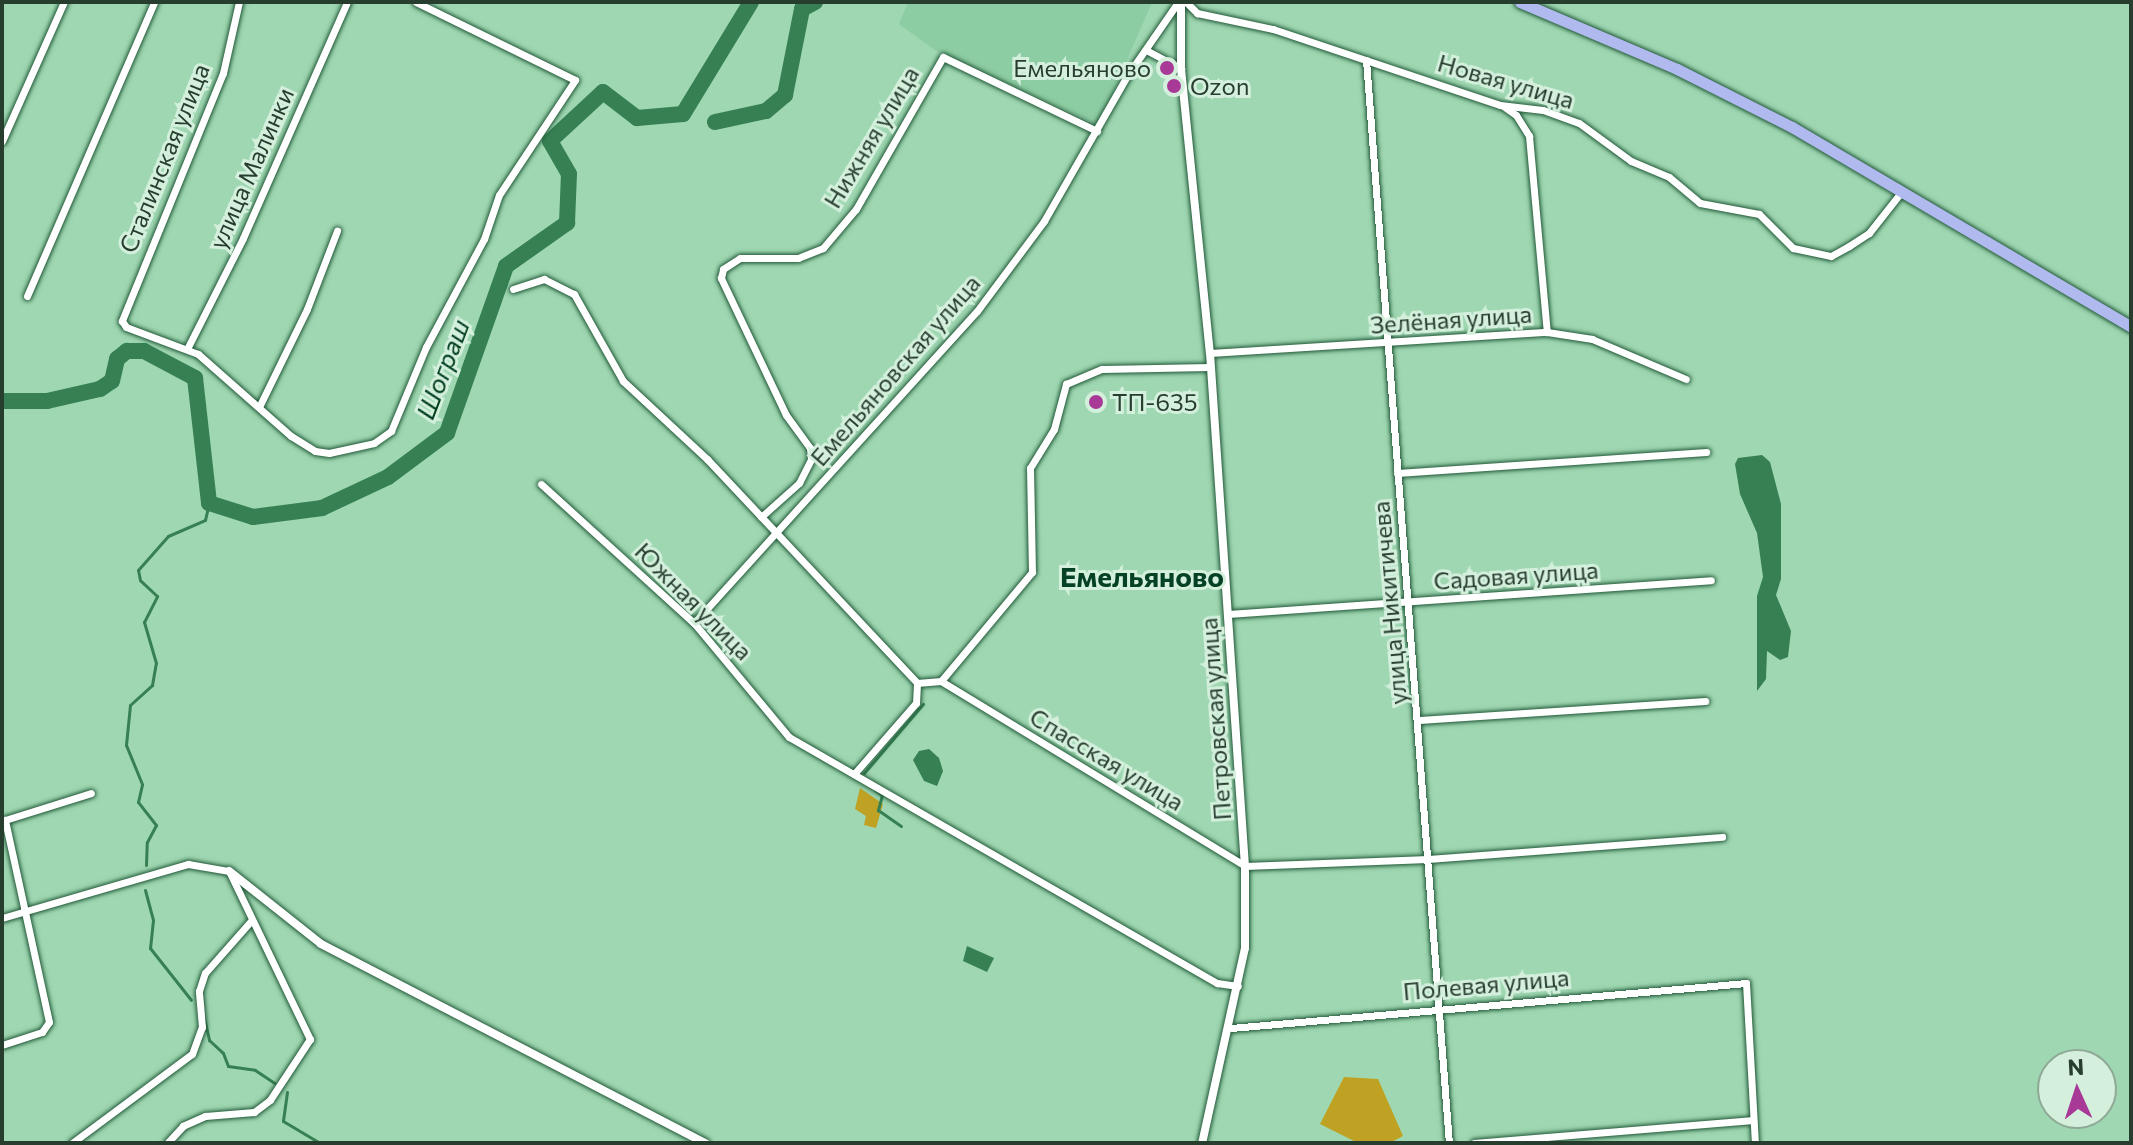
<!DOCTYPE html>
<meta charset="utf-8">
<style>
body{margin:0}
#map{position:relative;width:2133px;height:1145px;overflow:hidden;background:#9ed7b1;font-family:Commissioner,sans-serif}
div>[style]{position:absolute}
.built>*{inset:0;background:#8dcda3}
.green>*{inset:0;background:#bfa223}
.water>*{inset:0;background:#368054}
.stream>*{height:3px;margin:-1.5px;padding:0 1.5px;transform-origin:1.5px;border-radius:1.5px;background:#368054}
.river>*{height:16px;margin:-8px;padding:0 8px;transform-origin:8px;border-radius:8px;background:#368054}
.roads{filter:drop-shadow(0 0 2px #225939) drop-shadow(0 0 2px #225939)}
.minor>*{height:7px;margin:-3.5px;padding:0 3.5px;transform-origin:3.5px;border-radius:3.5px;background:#fff}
.tertiary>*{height:8px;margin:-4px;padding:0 4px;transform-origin:4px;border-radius:4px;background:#fff}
.primary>*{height:11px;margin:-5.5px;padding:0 5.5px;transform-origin:5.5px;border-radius:5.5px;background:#b1baee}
.dots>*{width:22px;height:22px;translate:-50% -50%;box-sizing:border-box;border:4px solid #d4f0dd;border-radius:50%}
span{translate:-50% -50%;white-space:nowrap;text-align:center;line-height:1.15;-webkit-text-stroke:6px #d4f0dd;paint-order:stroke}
.poi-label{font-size:24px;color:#273e2f}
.right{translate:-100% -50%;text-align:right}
.left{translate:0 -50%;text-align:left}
.street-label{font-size:24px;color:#273e2f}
.water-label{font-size:26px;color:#003d1f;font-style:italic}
.quarter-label{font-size:28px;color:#054223;font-weight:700}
.frame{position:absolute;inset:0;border:4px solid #273e2f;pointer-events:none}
.north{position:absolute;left:2037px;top:1049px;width:80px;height:80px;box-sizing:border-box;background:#d4f0dd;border:2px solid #8fa997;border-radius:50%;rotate:357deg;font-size:22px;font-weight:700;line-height:32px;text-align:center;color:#273e2f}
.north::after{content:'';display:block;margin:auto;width:28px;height:36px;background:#a83996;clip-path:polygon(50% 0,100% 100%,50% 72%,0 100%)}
</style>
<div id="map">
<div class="built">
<i style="clip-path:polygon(908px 2px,1152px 2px,1099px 125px,935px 50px,899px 24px)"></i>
</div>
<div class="green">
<i style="clip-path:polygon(860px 788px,883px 804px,876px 828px,864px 825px,866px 816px,855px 809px)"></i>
<i style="clip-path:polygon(1344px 1077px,1378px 1079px,1403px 1136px,1390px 1143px,1358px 1143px,1320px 1124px)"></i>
</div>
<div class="water">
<i style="clip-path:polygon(1762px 455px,1770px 462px,1781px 504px,1781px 579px,1776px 595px,1791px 631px,1788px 657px,1780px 660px,1767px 651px,1766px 679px,1757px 691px,1757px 596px,1763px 577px,1757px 533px,1740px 494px,1735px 464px,1738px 458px)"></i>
<i style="clip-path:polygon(929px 749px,939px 758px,943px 771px,937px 786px,924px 781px,913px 760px,919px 751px)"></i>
<i style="clip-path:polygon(967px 946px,994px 958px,987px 972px,963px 961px)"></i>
</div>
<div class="stream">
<i style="left:864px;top:773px;width:91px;rotate:-49.5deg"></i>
<i style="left:875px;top:790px;width:9px;rotate:36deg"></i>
<i style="left:882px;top:795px;width:16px;rotate:105deg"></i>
<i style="left:878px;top:810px;width:28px;rotate:35deg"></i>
<i style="left:146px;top:865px;width:23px;rotate:-88deg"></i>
<i style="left:147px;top:842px;width:19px;rotate:-62deg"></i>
<i style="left:156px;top:825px;width:29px;rotate:-128deg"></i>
<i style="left:138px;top:802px;width:18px;rotate:-77deg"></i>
<i style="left:142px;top:784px;width:42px;rotate:-112.3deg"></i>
<i style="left:126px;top:745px;width:40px;rotate:-84.3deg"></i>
<i style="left:130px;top:705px;width:30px;rotate:-42deg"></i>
<i style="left:152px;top:685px;width:22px;rotate:-80deg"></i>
<i style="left:156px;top:663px;width:43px;rotate:-106.3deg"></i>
<i style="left:144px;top:622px;width:29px;rotate:-63deg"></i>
<i style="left:157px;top:596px;width:23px;rotate:-137deg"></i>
<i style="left:140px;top:580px;width:10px;rotate:-101deg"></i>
<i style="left:138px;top:570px;width:45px;rotate:-48.6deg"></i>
<i style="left:168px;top:536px;width:40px;rotate:-23.4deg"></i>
<i style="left:205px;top:520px;width:17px;rotate:-77deg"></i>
<i style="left:145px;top:890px;width:31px;rotate:75deg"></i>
<i style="left:153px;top:920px;width:28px;rotate:96deg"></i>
<i style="left:150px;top:948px;width:66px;rotate:51.7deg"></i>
<i style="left:204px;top:1018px;width:23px;rotate:77deg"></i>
<i style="left:209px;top:1040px;width:19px;rotate:43deg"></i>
<i style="left:223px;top:1053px;width:14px;rotate:69deg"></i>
<i style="left:228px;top:1066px;width:27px;rotate:8deg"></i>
<i style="left:255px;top:1070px;width:23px;rotate:34deg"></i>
<i style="left:287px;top:1092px;width:29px;rotate:98deg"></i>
<i style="left:283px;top:1121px;width:43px;rotate:30.7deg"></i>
</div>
<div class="river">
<i style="left:715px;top:122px;width:52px;rotate:-12.2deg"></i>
<i style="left:766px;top:111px;width:25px;rotate:-40deg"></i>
<i style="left:785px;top:95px;width:88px;rotate:-78.8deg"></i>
<i style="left:802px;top:9px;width:15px;rotate:-28deg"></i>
<i style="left:2px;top:401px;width:45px"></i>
<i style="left:47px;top:401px;width:54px;rotate:-12.8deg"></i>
<i style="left:100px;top:389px;width:14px;rotate:-34deg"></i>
<i style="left:112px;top:381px;width:23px;rotate:-77deg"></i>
<i style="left:117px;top:359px;width:13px;rotate:-39deg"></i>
<i style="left:127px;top:351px;width:17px"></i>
<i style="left:144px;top:351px;width:58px;rotate:27.9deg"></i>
<i style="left:195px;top:378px;width:126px;rotate:83.6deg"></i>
<i style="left:209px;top:503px;width:46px;rotate:17.7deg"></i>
<i style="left:253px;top:517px;width:70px;rotate:-7.4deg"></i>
<i style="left:322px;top:508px;width:73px;rotate:-25.2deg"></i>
<i style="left:388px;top:477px;width:74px;rotate:-36.7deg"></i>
<i style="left:447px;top:433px;width:177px;rotate:-70.5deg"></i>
<i style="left:506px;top:266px;width:75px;rotate:-35.2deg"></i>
<i style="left:567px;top:223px;width:49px;rotate:-87.7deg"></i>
<i style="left:569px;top:174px;width:38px;rotate:-120deg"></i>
<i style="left:550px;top:141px;width:72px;rotate:-42.8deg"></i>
<i style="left:603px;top:92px;width:43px;rotate:37.4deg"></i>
<i style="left:637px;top:118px;width:46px;rotate:-5deg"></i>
<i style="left:683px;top:114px;width:131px;rotate:-58.7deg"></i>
</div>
<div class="roads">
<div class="minor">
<i style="left:239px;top:2px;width:73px;rotate:102.7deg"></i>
<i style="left:223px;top:73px;width:268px;rotate:112.2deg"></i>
<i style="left:122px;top:321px;width:7px;rotate:56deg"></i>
<i style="left:126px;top:327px;width:77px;rotate:20.6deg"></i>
<i style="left:198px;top:354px;width:124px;rotate:41.4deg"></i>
<i style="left:291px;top:436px;width:28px;rotate:32deg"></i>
<i style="left:315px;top:451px;width:14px;rotate:8deg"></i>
<i style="left:329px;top:453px;width:46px;rotate:-12.5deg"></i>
<i style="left:374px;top:443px;width:21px;rotate:-35deg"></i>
<i style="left:391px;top:431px;width:91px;rotate:-67.4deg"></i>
<i style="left:426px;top:347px;width:123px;rotate:-61.8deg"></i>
<i style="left:484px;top:239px;width:46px;rotate:-71.2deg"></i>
<i style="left:499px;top:195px;width:138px;rotate:-56.5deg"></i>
<i style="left:575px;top:80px;width:177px;rotate:-153.9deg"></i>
<i style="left:1186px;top:2px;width:16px;rotate:45deg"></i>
<i style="left:1197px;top:13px;width:78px;rotate:11.9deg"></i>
<i style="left:1273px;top:29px;width:239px;rotate:18.5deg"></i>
<i style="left:1500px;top:105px;width:43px;rotate:6.6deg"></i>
<i style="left:1543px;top:110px;width:38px;rotate:20deg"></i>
<i style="left:1579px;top:123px;width:64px;rotate:36.2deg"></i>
<i style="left:1631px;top:161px;width:41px;rotate:22.8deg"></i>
<i style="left:1669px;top:177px;width:40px;rotate:40deg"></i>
<i style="left:1700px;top:203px;width:60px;rotate:10.6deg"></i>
<i style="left:1759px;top:214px;width:48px;rotate:45deg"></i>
<i style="left:1793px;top:248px;width:39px;rotate:12deg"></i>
<i style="left:1831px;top:256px;width:21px;rotate:-29deg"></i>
<i style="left:1849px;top:246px;width:24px;rotate:-33deg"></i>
<i style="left:1869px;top:233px;width:53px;rotate:-51.8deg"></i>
<i style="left:1146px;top:50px;width:40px;rotate:28deg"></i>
<i style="left:1366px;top:60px;width:1086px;rotate:85.62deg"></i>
<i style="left:1503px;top:106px;width:16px;rotate:35deg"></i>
<i style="left:1516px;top:115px;width:25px;rotate:58deg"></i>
<i style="left:1529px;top:136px;width:197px;rotate:84.8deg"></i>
<i style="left:2px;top:141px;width:152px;rotate:-66deg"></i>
<i style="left:513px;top:289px;width:33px;rotate:-18deg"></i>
<i style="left:544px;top:279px;width:34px;rotate:27deg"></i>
<i style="left:574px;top:294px;width:100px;rotate:60.6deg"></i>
<i style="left:623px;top:381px;width:115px;rotate:42.9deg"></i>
<i style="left:707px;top:459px;width:307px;rotate:46.8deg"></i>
<i style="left:917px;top:683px;width:24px;rotate:-5deg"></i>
<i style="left:941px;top:681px;width:356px;rotate:31.3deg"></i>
<i style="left:1245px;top:866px;width:183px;rotate:-2.2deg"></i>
<i style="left:1428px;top:859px;width:295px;rotate:-4.3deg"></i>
<i style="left:27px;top:296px;width:320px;rotate:-66.6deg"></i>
<i style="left:187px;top:349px;width:124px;rotate:-63.2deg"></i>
<i style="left:243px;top:238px;width:258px;rotate:-66.2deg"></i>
<i style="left:1210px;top:353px;width:338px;rotate:-3.6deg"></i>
<i style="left:1547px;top:332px;width:46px;rotate:8.8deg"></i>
<i style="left:1592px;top:339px;width:102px;rotate:23.1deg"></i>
<i style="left:259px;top:407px;width:109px;rotate:-63.9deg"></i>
<i style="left:307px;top:309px;width:84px;rotate:-69deg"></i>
<i style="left:1397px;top:473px;width:310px;rotate:-3.9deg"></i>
<i style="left:541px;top:484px;width:207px;rotate:42.3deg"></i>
<i style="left:694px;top:623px;width:148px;rotate:50.2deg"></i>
<i style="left:789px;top:737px;width:494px;rotate:29.9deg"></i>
<i style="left:1217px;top:983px;width:21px;rotate:8deg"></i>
<i style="left:761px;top:517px;width:51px;rotate:-41.8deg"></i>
<i style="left:799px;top:483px;width:27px;rotate:-63deg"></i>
<i style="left:811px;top:459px;width:11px;rotate:-95deg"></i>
<i style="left:810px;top:448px;width:41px;rotate:-126deg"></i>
<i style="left:786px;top:415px;width:152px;rotate:-115.4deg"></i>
<i style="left:721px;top:278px;width:9px;rotate:-77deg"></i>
<i style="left:723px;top:269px;width:20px;rotate:-33deg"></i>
<i style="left:740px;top:258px;width:58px"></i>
<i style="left:798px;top:258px;width:27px;rotate:-22deg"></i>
<i style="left:823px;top:248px;width:51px;rotate:-49.8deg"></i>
<i style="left:856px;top:209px;width:175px;rotate:-60.2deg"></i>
<i style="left:943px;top:57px;width:171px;rotate:25.7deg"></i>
<i style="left:1228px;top:614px;width:484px;rotate:-4deg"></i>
<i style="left:694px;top:623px;width:421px;rotate:-47.8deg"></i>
<i style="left:977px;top:311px;width:112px;rotate:-53.3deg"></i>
<i style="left:1044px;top:221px;width:167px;rotate:-60.2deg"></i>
<i style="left:1127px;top:76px;width:90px;rotate:-55.4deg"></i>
<i style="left:941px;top:681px;width:142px;rotate:-50.1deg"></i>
<i style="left:1032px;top:572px;width:104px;rotate:-91.1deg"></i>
<i style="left:1030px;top:468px;width:46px;rotate:-58.4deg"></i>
<i style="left:1054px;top:429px;width:47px;rotate:-75.1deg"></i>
<i style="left:1066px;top:384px;width:39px;rotate:-23deg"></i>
<i style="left:1102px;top:369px;width:108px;rotate:-1.1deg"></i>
<i style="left:1419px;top:720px;width:287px;rotate:-3.8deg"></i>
<i style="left:854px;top:774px;width:94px;rotate:-48.9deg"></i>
<i style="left:916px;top:703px;width:20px;rotate:-87deg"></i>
<i style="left:2px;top:918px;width:194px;rotate:-16.2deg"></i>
<i style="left:188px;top:864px;width:42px;rotate:9.7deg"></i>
<i style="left:229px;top:871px;width:187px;rotate:64.3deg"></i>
<i style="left:310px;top:1039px;width:73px;rotate:123.3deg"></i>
<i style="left:270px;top:1100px;width:20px;rotate:143deg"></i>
<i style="left:254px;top:1112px;width:49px;rotate:175.3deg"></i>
<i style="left:205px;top:1116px;width:24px;rotate:156deg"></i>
<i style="left:183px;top:1126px;width:23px;rotate:133deg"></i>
<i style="left:1231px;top:1028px;width:517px;rotate:-4.99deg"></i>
<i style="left:1746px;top:983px;width:160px;rotate:86.8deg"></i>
<i style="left:2px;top:1045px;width:42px;rotate:-18deg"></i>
<i style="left:42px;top:1032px;width:12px;rotate:-55deg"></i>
<i style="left:49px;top:1022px;width:207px;rotate:-102.3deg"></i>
<i style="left:5px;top:820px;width:90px;rotate:-17.4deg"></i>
<i style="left:72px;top:1143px;width:149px;rotate:-36.6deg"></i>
<i style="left:192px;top:1054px;width:29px;rotate:-70deg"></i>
<i style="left:202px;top:1027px;width:36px;rotate:-95deg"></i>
<i style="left:199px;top:991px;width:19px;rotate:-72deg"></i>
<i style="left:205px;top:973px;width:68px;rotate:-48.6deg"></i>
<i style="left:1474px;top:1143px;width:280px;rotate:-4.7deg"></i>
</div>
<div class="tertiary">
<i style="left:1181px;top:2px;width:67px;rotate:90deg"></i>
<i style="left:1181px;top:69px;width:285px;rotate:84.2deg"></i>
<i style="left:1210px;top:353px;width:514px;rotate:86.1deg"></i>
<i style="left:1245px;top:866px;width:82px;rotate:90deg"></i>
<i style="left:1245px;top:948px;width:200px;rotate:102.4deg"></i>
<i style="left:229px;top:871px;width:117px;rotate:38.4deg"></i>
<i style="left:321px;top:944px;width:433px;rotate:27.4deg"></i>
</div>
<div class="primary">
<i style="left:1520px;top:2px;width:171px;rotate:23.1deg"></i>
<i style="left:1677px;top:69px;width:129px;rotate:26.8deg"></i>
<i style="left:1792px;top:127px;width:394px;rotate:30.5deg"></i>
</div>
</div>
<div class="dots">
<i style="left:1167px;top:68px;background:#a83996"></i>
<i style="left:1174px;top:86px;background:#a83996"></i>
<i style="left:1096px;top:402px;background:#a83996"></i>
</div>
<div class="poi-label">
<span class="right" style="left:1151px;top:68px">Емельяново</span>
<span class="left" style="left:1190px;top:86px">Ozon</span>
<span class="left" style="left:1112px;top:402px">ТП-635</span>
</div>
<div class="street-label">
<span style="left:1506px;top:81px;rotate:16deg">Новая улица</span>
<span style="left:871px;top:137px;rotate:-59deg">Нижняя улица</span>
<span style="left:164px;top:158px;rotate:-68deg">Сталинская улица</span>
<span style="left:251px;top:168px;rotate:-66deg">улица Малинки</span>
<span style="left:1451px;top:319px;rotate:-4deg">Зелёная улица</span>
<span style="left:895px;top:370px;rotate:-49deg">Емельяновская улица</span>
<span style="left:1516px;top:575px;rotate:-4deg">Садовая улица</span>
<span style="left:694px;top:601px;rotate:45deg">Южная улица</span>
<span style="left:1389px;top:603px;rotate:-95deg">улица Никитичева</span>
<span style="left:1215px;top:719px;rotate:-94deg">Петровская улица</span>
<span style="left:1107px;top:759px;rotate:31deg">Спасская улица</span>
<span style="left:1486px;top:984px;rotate:-5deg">Полевая улица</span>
</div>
<div class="water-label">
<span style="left:442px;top:369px;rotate:-69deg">Шограш</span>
</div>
<div class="quarter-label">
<span style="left:1142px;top:576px">Емельяново</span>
</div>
<div class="frame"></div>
<div class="north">N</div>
</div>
